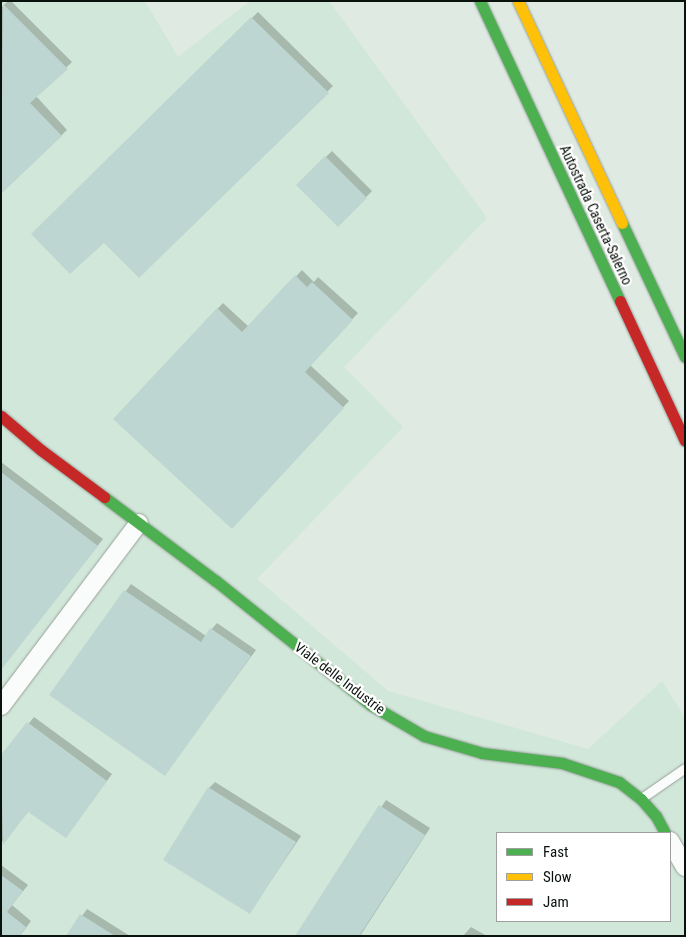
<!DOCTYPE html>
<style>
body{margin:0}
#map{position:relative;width:686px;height:937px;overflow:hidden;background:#deeae2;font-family:"Roboto Condensed",sans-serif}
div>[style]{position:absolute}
.built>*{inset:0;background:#d1e7d9}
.shadow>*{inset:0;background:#0003}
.building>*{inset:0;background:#bed6d2}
.roads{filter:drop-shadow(0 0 1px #97a09a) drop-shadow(0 0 1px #97a09a)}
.lane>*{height:9px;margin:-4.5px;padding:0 4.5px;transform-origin:4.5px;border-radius:4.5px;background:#fafcfb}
.street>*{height:18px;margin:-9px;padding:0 9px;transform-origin:9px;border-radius:9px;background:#fafcfb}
.fast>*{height:11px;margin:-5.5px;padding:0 5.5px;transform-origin:5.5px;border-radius:5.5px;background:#4caf50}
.slow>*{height:11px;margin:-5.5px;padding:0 5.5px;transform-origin:5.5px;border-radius:5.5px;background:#ffc107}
.jam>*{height:11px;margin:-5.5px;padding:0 5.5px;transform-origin:5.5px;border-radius:5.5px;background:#c62828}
span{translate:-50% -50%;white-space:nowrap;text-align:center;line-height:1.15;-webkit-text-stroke:4.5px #fff;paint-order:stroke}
.street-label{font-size:14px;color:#0a120d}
.frame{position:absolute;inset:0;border:2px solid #0a120d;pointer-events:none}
.legend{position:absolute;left:496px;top:832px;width:175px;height:90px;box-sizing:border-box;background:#fff;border:1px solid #9da09e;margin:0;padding:6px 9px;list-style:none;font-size:15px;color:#0a120d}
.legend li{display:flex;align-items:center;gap:10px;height:25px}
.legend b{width:25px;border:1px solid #9da09e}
</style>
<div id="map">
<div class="built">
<i style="clip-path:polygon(evenodd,1px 1px,145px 1px,178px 57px,250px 1px,329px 1px,487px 218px,344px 367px,403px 427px,257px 579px,388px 691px,588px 749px,662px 681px,685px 718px,685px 936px,1px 936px,1px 1px,497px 833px,670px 833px,670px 921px,497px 921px,497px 833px)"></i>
</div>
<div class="shadow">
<i style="clip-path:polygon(8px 1px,11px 1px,72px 62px,36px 96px,67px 130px,1px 193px,1px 8px)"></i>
<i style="clip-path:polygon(258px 12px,333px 86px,139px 276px,104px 241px,33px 234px)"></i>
<i style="clip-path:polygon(332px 151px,372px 191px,338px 226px,297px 185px)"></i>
<i style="clip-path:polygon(302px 270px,314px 282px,318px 277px,358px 313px,310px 365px,349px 401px,238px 521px,115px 419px,223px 303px,249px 327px)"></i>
<i style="clip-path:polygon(1px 462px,103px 539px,1px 669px)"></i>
<i style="clip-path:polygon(131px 584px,206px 636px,217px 623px,256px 650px,165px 774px,51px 695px)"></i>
<i style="clip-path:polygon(34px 717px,112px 774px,71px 830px,29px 811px,1px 843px,1px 758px)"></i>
<i style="clip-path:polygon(215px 782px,301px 836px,250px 912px,209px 788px)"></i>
<i style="clip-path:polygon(386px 800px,430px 828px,360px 936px,297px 936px)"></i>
<i style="clip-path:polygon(1px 865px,28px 885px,12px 905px,31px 921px,20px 936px,1px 936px)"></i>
<i style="clip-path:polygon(87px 909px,130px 936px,68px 936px)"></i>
<i style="clip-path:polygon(471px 927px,487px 936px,463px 936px)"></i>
</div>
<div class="building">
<i style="clip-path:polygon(3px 4px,68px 69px,30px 103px,62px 136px,1px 194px)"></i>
<i style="clip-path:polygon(251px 17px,329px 93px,139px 278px,104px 243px,70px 274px,31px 234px)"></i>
<i style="clip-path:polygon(325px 156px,367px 198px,338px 227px,296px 185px)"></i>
<i style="clip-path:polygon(295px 275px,307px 287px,312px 282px,353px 320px,305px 372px,344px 408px,232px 529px,113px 419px,217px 308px,242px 332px)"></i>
<i style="clip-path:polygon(1px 472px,98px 546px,1px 670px)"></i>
<i style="clip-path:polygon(124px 590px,201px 642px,210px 628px,251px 656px,165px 776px,49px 695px)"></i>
<i style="clip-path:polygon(27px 722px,107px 781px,66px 838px,28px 812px,3px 845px,1px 755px)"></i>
<i style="clip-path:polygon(208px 787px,296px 842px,250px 914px,163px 860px)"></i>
<i style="clip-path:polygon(379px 805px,425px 835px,359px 936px,295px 936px)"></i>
<i style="clip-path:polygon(1px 875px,23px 891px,7px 912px,26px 927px,20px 936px,1px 936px)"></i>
<i style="clip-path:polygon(80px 914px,115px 936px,66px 936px)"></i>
</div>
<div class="roads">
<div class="lane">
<i style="left:643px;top:797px;width:51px;rotate:-34.6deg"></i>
</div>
<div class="street">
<i style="left:1px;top:706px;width:229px;rotate:-53deg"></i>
<i style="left:670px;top:841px;width:30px;rotate:60deg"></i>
</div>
<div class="fast">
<i style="left:480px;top:1px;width:331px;rotate:65deg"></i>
<i style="left:622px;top:223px;width:148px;rotate:64.8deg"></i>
<i style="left:104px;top:497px;width:140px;rotate:36.9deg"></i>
<i style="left:216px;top:581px;width:198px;rotate:38.7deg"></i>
<i style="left:371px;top:705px;width:61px;rotate:30.3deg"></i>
<i style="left:424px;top:736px;width:60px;rotate:16.3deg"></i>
<i style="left:482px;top:753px;width:81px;rotate:7.1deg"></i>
<i style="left:562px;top:763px;width:60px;rotate:18.4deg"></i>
<i style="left:619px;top:782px;width:28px;rotate:38deg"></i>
<i style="left:641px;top:799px;width:23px;rotate:49deg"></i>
<i style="left:656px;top:816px;width:19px;rotate:62deg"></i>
</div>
<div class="slow">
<i style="left:518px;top:1px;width:245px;rotate:64.9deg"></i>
</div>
<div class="jam">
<i style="left:620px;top:301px;width:154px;rotate:65.1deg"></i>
<i style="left:1px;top:416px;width:52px;rotate:40.4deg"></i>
<i style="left:41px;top:450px;width:79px;rotate:36.7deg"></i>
</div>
</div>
<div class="street-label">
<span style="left:596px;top:215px;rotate:65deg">Autostrada Caserta-Salerno</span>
<span style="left:340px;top:678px;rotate:37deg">Viale delle Industrie</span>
</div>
<div class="frame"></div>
<ul class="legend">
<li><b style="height:6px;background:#4caf50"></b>Fast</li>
<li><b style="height:6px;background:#ffc107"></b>Slow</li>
<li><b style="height:6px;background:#c62828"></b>Jam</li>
</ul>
</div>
